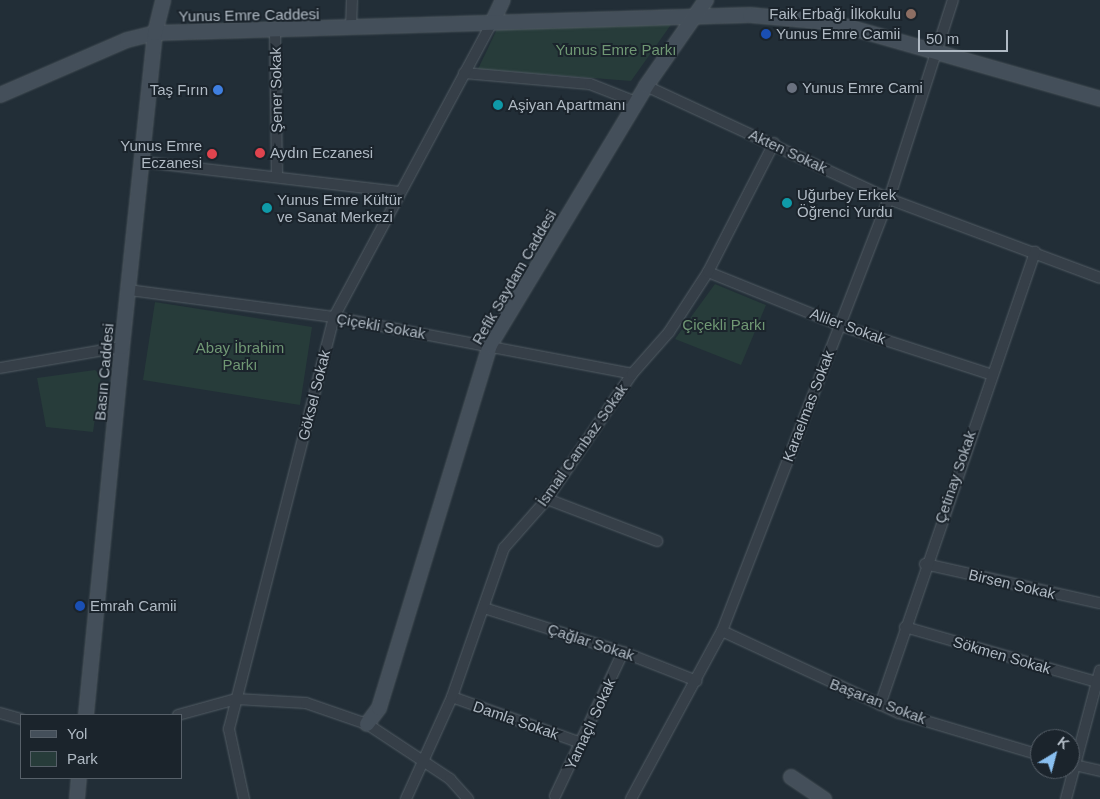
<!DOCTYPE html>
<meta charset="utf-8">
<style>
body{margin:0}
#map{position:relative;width:1100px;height:799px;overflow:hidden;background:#222e37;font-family:Arial,sans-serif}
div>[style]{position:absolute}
.green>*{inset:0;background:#273c3a}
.roads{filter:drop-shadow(0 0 1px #535d65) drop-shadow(0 0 1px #535d65)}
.street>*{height:10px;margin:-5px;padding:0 5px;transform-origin:5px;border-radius:5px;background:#363f48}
.secondary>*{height:14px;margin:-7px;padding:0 7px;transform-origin:7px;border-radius:7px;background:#444f5a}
.dots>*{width:14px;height:14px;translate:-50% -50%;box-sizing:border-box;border:2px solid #1b242c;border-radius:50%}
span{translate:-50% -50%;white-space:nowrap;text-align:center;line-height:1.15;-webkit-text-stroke:4px #1b242c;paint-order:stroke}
.poi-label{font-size:15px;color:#b0bac4}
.right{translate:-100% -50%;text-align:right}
.left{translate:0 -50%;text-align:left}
.street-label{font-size:15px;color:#b0bac4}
.park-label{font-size:15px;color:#709874}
.legend{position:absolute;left:20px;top:714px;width:162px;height:65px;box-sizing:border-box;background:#1b242c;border:1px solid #576069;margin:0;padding:6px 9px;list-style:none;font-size:15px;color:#b0bac4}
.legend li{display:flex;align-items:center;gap:10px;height:25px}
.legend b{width:25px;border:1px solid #576069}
.north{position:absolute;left:1030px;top:729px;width:50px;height:50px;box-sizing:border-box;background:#1b242c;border:1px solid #576069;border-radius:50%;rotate:37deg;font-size:14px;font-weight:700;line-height:20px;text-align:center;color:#b0bac4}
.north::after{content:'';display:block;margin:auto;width:18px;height:22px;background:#89bff0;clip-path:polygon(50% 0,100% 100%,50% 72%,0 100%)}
.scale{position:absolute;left:918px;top:30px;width:90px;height:22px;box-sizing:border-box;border:2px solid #b0bac4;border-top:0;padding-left:6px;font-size:15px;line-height:18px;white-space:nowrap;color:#b0bac4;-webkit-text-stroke:4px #1b242c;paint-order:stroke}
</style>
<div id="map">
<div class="green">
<i style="clip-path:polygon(675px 19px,631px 81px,478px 69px,499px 25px)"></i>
<i style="clip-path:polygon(715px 284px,766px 305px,741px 365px,675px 339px)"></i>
<i style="clip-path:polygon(155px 302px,312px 327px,300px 405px,143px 380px)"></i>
<i style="clip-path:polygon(95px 370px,101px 376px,93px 432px,46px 427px,37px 378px)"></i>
</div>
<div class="roads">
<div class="street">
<i style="left:351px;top:28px;width:28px;rotate:-88deg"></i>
<i style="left:275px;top:32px;width:145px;rotate:89.2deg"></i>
<i style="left:464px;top:73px;width:126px;rotate:5deg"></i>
<i style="left:590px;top:84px;width:49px;rotate:21.4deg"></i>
<i style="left:646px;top:86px;width:268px;rotate:24.9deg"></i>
<i style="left:889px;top:199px;width:225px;rotate:20.5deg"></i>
<i style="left:145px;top:162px;width:256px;rotate:6.7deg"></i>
<i style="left:708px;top:272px;width:141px;rotate:22deg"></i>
<i style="left:839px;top:325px;width:159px;rotate:18deg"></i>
<i style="left:129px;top:290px;width:207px;rotate:7.5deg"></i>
<i style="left:334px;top:317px;width:303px;rotate:10.8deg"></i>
<i style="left:0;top:368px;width:124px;rotate:-9.8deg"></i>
<i style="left:547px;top:499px;width:118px;rotate:20.9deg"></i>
<i style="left:925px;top:564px;width:179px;rotate:12.6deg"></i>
<i style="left:484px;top:608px;width:146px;rotate:17.6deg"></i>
<i style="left:623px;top:652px;width:79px;rotate:21.4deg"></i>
<i style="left:905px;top:627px;width:203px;rotate:16deg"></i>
<i style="left:722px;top:631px;width:195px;rotate:24.9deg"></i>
<i style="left:899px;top:713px;width:147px;rotate:16.6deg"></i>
<i style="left:452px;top:697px;width:137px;rotate:19.6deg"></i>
<i style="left:880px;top:705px;width:479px;rotate:-71.1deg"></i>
<i style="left:0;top:713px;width:22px;rotate:16deg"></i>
<i style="left:178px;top:715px;width:60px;rotate:-15.4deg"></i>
<i style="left:236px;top:699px;width:70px;rotate:3.3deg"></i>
<i style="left:306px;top:703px;width:65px;rotate:19deg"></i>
<i style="left:367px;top:724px;width:100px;rotate:33.5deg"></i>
<i style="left:450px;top:779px;width:27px;rotate:48deg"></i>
<i style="left:1070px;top:764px;width:31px;rotate:13deg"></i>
<i style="left:555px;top:796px;width:159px;rotate:-64.7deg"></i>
<i style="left:244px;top:799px;width:72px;rotate:-102.1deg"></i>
<i style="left:229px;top:729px;width:425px;rotate:-75.7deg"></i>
<i style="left:334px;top:317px;width:336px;rotate:-61.8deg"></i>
<i style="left:406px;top:799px;width:112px;rotate:-65.7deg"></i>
<i style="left:452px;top:697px;width:158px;rotate:-70.8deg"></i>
<i style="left:504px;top:548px;width:65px;rotate:-48.7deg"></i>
<i style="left:547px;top:499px;width:151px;rotate:-55.8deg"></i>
<i style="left:632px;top:374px;width:56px;rotate:-48.6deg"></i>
<i style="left:669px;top:332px;width:72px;rotate:-57deg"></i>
<i style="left:708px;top:272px;width:145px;rotate:-62.9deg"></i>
<i style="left:631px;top:799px;width:191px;rotate:-61.6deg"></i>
<i style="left:722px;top:631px;width:463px;rotate:-68.9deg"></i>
<i style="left:889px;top:199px;width:209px;rotate:-72.2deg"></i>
<i style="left:1066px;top:799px;width:133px;rotate:-75.2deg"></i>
</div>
<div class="secondary">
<i style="left:493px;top:21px;width:23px;rotate:-65deg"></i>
<i style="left:0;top:95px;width:138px;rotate:-23.4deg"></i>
<i style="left:127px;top:40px;width:29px;rotate:-14deg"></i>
<i style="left:155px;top:33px;width:595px;rotate:-1.73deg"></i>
<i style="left:750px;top:15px;width:84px;rotate:5.4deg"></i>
<i style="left:834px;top:23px;width:277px;rotate:15.9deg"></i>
<i style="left:86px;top:715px;width:370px;rotate:-84.4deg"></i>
<i style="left:122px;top:347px;width:316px;rotate:-84deg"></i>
<i style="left:155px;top:33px;width:34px;rotate:-76deg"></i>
<i style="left:367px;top:724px;width:20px;rotate:-53deg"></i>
<i style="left:379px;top:708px;width:380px;rotate:-73deg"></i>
<i style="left:490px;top:345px;width:302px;rotate:-58.9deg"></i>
<i style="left:646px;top:86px;width:105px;rotate:-55.1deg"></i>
<i style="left:791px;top:777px;width:40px;rotate:34deg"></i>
<i style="left:77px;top:799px;width:21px;rotate:-85deg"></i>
</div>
</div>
<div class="dots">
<i style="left:911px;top:14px;background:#8d6e63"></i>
<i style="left:766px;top:34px;background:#1a4fb4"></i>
<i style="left:792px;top:88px;background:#6b7280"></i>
<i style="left:218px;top:90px;background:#3f7fe0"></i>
<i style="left:498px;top:105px;background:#0f9aa8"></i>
<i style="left:260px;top:153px;background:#e0444e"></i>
<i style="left:212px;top:154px;background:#e0444e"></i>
<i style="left:787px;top:203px;background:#0f9aa8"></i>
<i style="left:267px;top:208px;background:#0f9aa8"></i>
<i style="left:80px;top:606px;background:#1a4fb4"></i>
</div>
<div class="poi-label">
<span class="right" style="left:901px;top:14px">Faik Erbağı İlkokulu</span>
<span class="left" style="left:776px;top:34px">Yunus Emre Camii</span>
<span class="left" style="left:802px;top:88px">Yunus Emre Cami</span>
<span class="right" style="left:208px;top:90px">Taş Fırın</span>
<span class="left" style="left:508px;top:105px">Aşiyan Apartmanı</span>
<span class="right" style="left:202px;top:154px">Yunus Emre<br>Eczanesi</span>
<span class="left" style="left:270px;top:153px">Aydın Eczanesi</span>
<span class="left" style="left:797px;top:203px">Uğurbey Erkek<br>Öğrenci Yurdu</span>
<span class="left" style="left:277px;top:208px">Yunus Emre Kültür<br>ve Sanat Merkezi</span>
<span class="left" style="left:90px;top:606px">Emrah Camii</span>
</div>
<div class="street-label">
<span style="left:249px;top:15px;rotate:-1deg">Yunus Emre Caddesi</span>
<span style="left:276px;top:90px;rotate:-91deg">Şener Sokak</span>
<span style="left:788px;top:151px;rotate:25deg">Akten Sokak</span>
<span style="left:514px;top:277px;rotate:-60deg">Refik Saydam Caddesi</span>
<span style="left:381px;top:326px;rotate:10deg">Çiçekli Sokak</span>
<span style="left:848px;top:326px;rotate:20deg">Aliler Sokak</span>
<span style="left:104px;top:372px;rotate:-85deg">Basın Caddesi</span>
<span style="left:314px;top:395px;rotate:-76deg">Göksel Sokak</span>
<span style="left:808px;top:406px;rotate:-69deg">Karaelmas Sokak</span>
<span style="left:582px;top:445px;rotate:-55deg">İsmail Cambaz Sokak</span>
<span style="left:955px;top:477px;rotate:-71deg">Çetinay Sokak</span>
<span style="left:1012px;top:584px;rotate:13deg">Birsen Sokak</span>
<span style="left:591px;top:642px;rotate:18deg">Çağlar Sokak</span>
<span style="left:1002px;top:655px;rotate:16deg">Sökmen Sokak</span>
<span style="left:878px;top:701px;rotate:21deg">Başaran Sokak</span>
<span style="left:516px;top:720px;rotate:19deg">Damla Sokak</span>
<span style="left:590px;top:724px;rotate:-65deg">Yamaçlı Sokak</span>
</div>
<div class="park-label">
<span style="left:616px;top:50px">Yunus Emre Parkı</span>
<span style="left:724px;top:325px">Çiçekli Parkı</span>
<span style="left:240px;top:356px">Abay İbrahim<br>Parkı</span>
</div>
<ul class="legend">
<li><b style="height:6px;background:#444f5a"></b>Yol</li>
<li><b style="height:14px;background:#273c3a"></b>Park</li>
</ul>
<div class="north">K</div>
<div class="scale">50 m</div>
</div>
